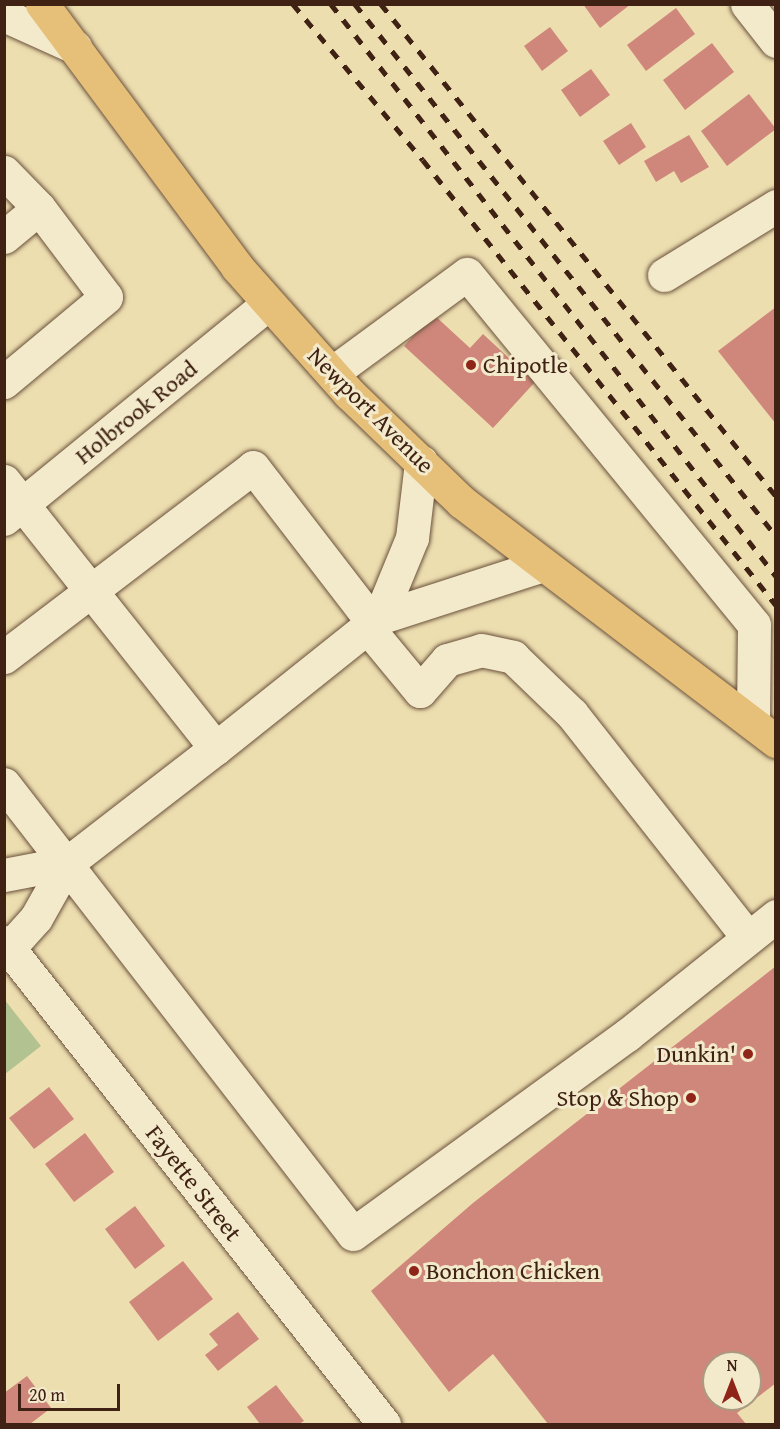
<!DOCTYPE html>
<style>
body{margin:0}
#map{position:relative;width:780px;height:1429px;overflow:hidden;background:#eddeb0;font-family:"Gentium Book Plus",serif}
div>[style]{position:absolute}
.green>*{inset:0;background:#b2c290}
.building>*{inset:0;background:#ce877a}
.roads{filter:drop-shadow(0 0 2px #6a513b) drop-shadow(0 0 2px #6a513b)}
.minor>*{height:33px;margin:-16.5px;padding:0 16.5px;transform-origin:16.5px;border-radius:16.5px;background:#f3eacc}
.major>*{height:33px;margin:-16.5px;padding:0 16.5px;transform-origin:16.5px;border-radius:16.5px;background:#e6bf78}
.rail>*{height:4.5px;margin-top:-2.25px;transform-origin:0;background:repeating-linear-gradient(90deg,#3f2214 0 10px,transparent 0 20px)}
.dots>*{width:16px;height:16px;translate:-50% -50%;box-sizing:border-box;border:3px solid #f3eacc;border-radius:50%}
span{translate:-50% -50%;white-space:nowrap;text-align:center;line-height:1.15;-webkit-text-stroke:6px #f3eacc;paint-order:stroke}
.poi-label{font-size:24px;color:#3f2214}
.left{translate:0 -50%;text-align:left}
.right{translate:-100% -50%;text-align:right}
.street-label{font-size:24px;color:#3f2214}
.frame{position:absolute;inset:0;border:6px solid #3f2214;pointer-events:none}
.north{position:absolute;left:702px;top:1351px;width:60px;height:60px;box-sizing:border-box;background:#f3eacc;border:2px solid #ab9a82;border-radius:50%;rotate:0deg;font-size:16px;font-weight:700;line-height:24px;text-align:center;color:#3f2214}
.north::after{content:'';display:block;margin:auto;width:21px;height:27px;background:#8f2418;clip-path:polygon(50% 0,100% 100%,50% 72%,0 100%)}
.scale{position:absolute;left:18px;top:1384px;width:102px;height:27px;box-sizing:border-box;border:3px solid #3f2214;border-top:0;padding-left:8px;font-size:18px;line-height:21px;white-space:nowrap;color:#3f2214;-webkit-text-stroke:4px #f3eacc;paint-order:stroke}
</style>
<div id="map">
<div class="green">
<i style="clip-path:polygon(4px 999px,41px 1046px,5px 1074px,4px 1074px)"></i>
</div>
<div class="building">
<i style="clip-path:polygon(583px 4px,631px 4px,600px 28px)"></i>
<i style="clip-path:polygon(676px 8px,695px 34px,646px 71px,627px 45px)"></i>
<i style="clip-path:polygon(550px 27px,568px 51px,542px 71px,524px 46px)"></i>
<i style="clip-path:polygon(712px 43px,734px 72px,685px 110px,663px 80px)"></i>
<i style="clip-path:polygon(591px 69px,610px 95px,580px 117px,561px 90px)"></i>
<i style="clip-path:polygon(749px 94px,776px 129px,727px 166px,701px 131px)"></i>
<i style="clip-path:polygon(631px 123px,646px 147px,619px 165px,603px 141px)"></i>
<i style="clip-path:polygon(689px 135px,709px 167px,681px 183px,674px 171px,656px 182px,644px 161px)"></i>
<i style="clip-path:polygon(776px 307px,776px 424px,718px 351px)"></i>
<i style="clip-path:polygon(433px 314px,470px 348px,483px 334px,535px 382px,493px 428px,404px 346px)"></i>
<i style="clip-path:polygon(evenodd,776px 966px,776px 1383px,737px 1413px,746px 1424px,548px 1424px,493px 1354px,449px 1392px,371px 1291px,473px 1203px,776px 966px,714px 1363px,750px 1363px,750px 1399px,714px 1399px,714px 1363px)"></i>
<i style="clip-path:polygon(49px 1087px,74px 1119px,34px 1149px,9px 1118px)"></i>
<i style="clip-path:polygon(85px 1133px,114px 1172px,74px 1202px,45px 1164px)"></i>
<i style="clip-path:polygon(135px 1206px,165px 1246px,135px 1269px,105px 1229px)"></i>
<i style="clip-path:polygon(183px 1261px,213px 1299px,158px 1341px,129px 1302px)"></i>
<i style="clip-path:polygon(238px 1312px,259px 1339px,218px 1371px,205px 1355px,218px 1345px,209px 1334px)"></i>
<i style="clip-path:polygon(27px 1376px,51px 1408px,30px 1424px,4px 1424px,4px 1393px)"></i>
<i style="clip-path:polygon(276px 1385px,304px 1421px,299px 1424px,260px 1424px,247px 1407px)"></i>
</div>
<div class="roads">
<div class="minor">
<i style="left:747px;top:4px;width:47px;rotate:51.9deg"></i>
<i style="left:4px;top:15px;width:78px;rotate:24.3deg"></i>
<i style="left:4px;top:172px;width:50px;rotate:45.8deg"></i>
<i style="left:4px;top:237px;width:45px;rotate:-39.6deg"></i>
<i style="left:39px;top:208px;width:111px;rotate:53deg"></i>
<i style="left:106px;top:297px;width:133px;rotate:140.2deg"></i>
<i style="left:664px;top:275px;width:132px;rotate:-31.6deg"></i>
<i style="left:332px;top:373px;width:167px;rotate:-36.3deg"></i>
<i style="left:467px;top:274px;width:453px;rotate:50.7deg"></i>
<i style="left:754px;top:625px;width:98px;rotate:90.6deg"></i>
<i style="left:4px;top:481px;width:341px;rotate:51.6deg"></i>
<i style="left:216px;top:748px;width:188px;rotate:142.3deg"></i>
<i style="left:67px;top:863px;width:63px;rotate:119.4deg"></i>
<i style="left:36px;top:918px;width:40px;rotate:132deg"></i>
<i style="left:4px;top:519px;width:340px;rotate:-39.2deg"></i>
<i style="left:379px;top:618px;width:87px;rotate:-67.6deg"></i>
<i style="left:412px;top:538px;width:77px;rotate:-83.2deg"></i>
<i style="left:367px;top:627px;width:83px;rotate:50.4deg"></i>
<i style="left:420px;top:691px;width:41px;rotate:-48.9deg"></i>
<i style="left:447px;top:660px;width:35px;rotate:-16deg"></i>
<i style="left:481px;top:650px;width:33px;rotate:12deg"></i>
<i style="left:513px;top:657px;width:82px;rotate:44deg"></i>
<i style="left:572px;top:714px;width:283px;rotate:51.8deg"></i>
<i style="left:4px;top:657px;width:313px;rotate:-37.3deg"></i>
<i style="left:253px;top:467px;width:197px;rotate:52.4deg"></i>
<i style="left:216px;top:748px;width:208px;rotate:-38.6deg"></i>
<i style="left:379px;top:618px;width:172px;rotate:-17.9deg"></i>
<i style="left:4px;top:784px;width:569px;rotate:52.2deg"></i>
<i style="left:353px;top:1234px;width:339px;rotate:-36deg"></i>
<i style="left:627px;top:1035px;width:191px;rotate:-38.6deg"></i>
<i style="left:4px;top:875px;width:64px;rotate:-10.8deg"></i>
<i style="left:4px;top:942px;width:614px;rotate:51.75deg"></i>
</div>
<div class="major">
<i style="left:42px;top:4px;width:327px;rotate:53.4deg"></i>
<i style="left:237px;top:267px;width:169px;rotate:48.4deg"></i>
<i style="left:349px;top:393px;width:157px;rotate:44deg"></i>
<i style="left:462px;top:502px;width:395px;rotate:37.3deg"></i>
</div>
</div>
<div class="rail">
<i style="left:293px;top:4px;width:203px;rotate:50.2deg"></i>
<i style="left:423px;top:160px;width:568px;rotate:51.58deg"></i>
<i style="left:331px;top:4px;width:725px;rotate:52.12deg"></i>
<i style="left:355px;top:4px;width:678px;rotate:51.64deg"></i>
<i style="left:381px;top:4px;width:631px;rotate:51.24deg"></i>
</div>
<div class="dots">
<i style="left:471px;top:365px;background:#8f2418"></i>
<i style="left:748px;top:1054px;background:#8f2418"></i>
<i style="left:691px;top:1098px;background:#8f2418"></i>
<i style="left:414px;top:1271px;background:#8f2418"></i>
</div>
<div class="poi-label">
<span class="left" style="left:483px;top:365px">Chipotle</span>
<span class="right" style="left:736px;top:1054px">Dunkin'</span>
<span class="right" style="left:679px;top:1098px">Stop &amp; Shop</span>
<span class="left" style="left:426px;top:1271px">Bonchon Chicken</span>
</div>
<div class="street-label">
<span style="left:371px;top:410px;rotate:45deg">Newport Avenue</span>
<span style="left:136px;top:412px;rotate:-39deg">Holbrook Road</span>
<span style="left:194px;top:1183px;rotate:52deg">Fayette Street</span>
</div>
<div class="frame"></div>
<div class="north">N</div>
<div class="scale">20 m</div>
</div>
